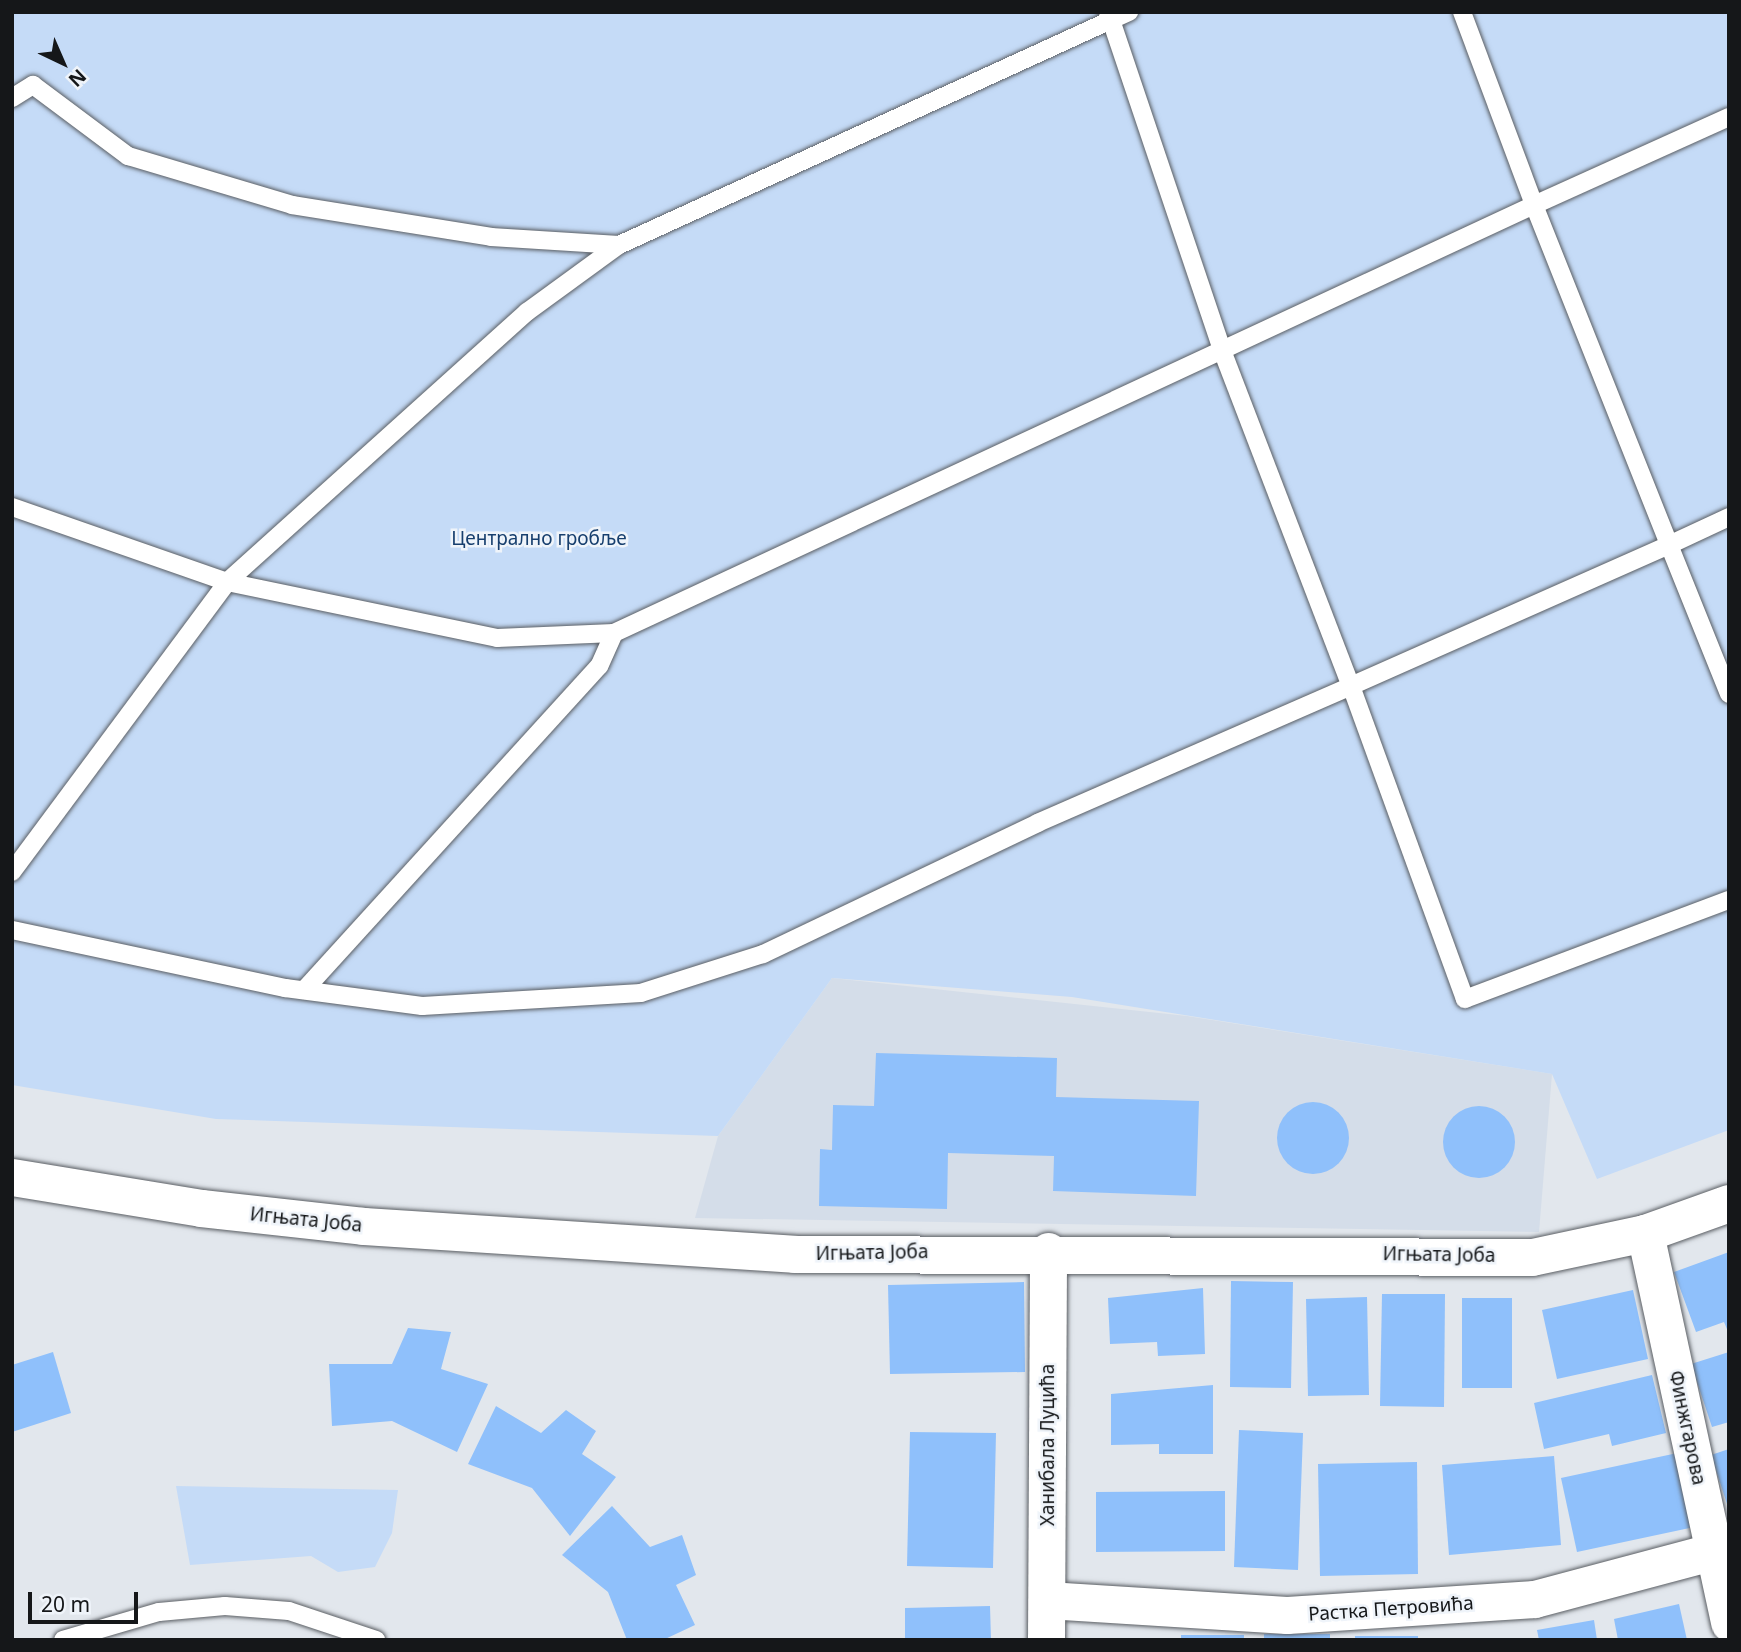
<!DOCTYPE html>
<meta charset="utf-8">
<style>
body{margin:0}
#map{position:relative;width:1741px;height:1652px;overflow:hidden;background:#e2e7ed;font-family:"Noto Sans",sans-serif}
div>[style]{position:absolute}
.built>*{inset:0;background:#d4dde9}
.green>*{inset:0;background:#c5dbf7}
.building>*{inset:0;background:#8fc0fb}
.round{border-radius:50%}
.roads{filter:drop-shadow(0 0 2px #5a5e63) drop-shadow(0 0 2px #5a5e63)}
.service>*{height:18px;margin:-9px;padding:0 9px;transform-origin:9px;border-radius:9px;background:#fff}
.minor>*{height:37px;margin:-18.5px;padding:0 18.5px;transform-origin:18.5px;border-radius:18.5px;background:#fff}
span{translate:-50% -50%;white-space:nowrap;text-align:center;line-height:1.15;-webkit-text-stroke:5px #eff4fa;paint-order:stroke}
.park-label{font-size:19px;color:#173f6e}
.street-label{font-size:19px;color:#151719}
.frame{position:absolute;inset:0;border:14px solid #151719;pointer-events:none}
.north{position:absolute;left:28px;top:28px;width:70px;height:70px;-webkit-text-stroke:5px #eff4fa;paint-order:stroke;rotate:136deg;font-size:19px;font-weight:700;line-height:28px;text-align:center;color:#151719}
.north::after{content:'';display:block;margin:auto;width:24px;height:32px;background:#151719;clip-path:polygon(50% 0,100% 100%,50% 72%,0 100%)}
.scale{position:absolute;left:28px;top:1592px;width:110px;height:32px;box-sizing:border-box;border:4px solid #151719;border-top:0;padding-left:9px;font-size:21px;line-height:24px;white-space:nowrap;color:#151719;-webkit-text-stroke:5px #eff4fa;paint-order:stroke}
</style>
<div id="map">
<div class="built">
<i style="clip-path:polygon(832px 978px,1187px 1016px,1552px 1074px,1539px 1232px,695px 1218px,718px 1136px)"></i>
</div>
<div class="green">
<i style="clip-path:polygon(12px 12px,1729px 12px,1729px 1130px,1597px 1179px,1552px 1074px,1072px 997px,832px 978px,718px 1136px,216px 1119px,12px 1085px)"></i>
<i style="clip-path:polygon(176px 1486px,398px 1490px,392px 1533px,375px 1567px,338px 1572px,311px 1556px,190px 1565px)"></i>
</div>
<div class="building">
<i style="clip-path:polygon(876px 1053px,1057px 1058px,1056px 1097px,1199px 1101px,1196px 1196px,1053px 1191px,1054px 1156px,948px 1153px,947px 1209px,819px 1206px,820px 1149px,832px 1150px,833px 1105px,874px 1106px)"></i>
<i class="round" style="left:1277px;top:1102px;width:72px;height:72px"></i>
<i class="round" style="left:1443px;top:1106px;width:72px;height:72px"></i>
<i style="clip-path:polygon(1729px 1252px,1729px 1334px,1724px 1322px,1696px 1332px,1674px 1272px)"></i>
<i style="clip-path:polygon(1231px 1281px,1293px 1282px,1291px 1388px,1230px 1387px)"></i>
<i style="clip-path:polygon(1024px 1282px,1025px 1372px,890px 1374px,888px 1285px)"></i>
<i style="clip-path:polygon(1203px 1288px,1205px 1354px,1158px 1356px,1157px 1342px,1110px 1344px,1108px 1298px)"></i>
<i style="clip-path:polygon(1633px 1290px,1648px 1359px,1557px 1379px,1542px 1310px)"></i>
<i style="clip-path:polygon(1382px 1294px,1445px 1294px,1444px 1407px,1380px 1406px)"></i>
<i style="clip-path:polygon(1367px 1297px,1369px 1395px,1308px 1396px,1306px 1299px)"></i>
<i style="clip-path:polygon(1462px 1298px,1512px 1298px,1512px 1388px,1462px 1388px)"></i>
<i style="clip-path:polygon(408px 1328px,451px 1332px,441px 1369px,488px 1384px,457px 1452px,392px 1421px,332px 1426px,329px 1364px,392px 1364px)"></i>
<i style="clip-path:polygon(53px 1352px,71px 1413px,12px 1432px,12px 1365px)"></i>
<i style="clip-path:polygon(1729px 1352px,1729px 1422px,1712px 1427px,1691px 1364px)"></i>
<i style="clip-path:polygon(1652px 1375px,1666px 1433px,1612px 1446px,1609px 1434px,1544px 1449px,1534px 1403px)"></i>
<i style="clip-path:polygon(1213px 1385px,1213px 1454px,1159px 1454px,1159px 1444px,1111px 1445px,1111px 1394px)"></i>
<i style="clip-path:polygon(496px 1406px,541px 1433px,566px 1410px,596px 1431px,582px 1454px,616px 1477px,570px 1536px,532px 1488px,468px 1464px)"></i>
<i style="clip-path:polygon(1239px 1430px,1303px 1433px,1298px 1570px,1234px 1567px)"></i>
<i style="clip-path:polygon(910px 1432px,996px 1433px,993px 1568px,907px 1566px)"></i>
<i style="clip-path:polygon(1729px 1449px,1729px 1507px,1728px 1507px,1711px 1455px)"></i>
<i style="clip-path:polygon(1682px 1452px,1699px 1526px,1577px 1552px,1561px 1478px)"></i>
<i style="clip-path:polygon(1554px 1456px,1561px 1545px,1449px 1555px,1442px 1465px)"></i>
<i style="clip-path:polygon(1417px 1462px,1418px 1574px,1320px 1576px,1318px 1464px)"></i>
<i style="clip-path:polygon(1225px 1491px,1225px 1551px,1096px 1552px,1096px 1492px)"></i>
<i style="clip-path:polygon(612px 1506px,650px 1547px,682px 1535px,696px 1575px,676px 1585px,695px 1625px,663px 1640px,627px 1640px,608px 1592px,562px 1555px)"></i>
<i style="clip-path:polygon(1679px 1604px,1687px 1640px,1618px 1640px,1614px 1619px)"></i>
<i style="clip-path:polygon(990px 1606px,991px 1640px,905px 1640px,905px 1608px)"></i>
<i style="clip-path:polygon(1594px 1620px,1597px 1640px,1539px 1640px,1537px 1630px)"></i>
<i style="clip-path:polygon(1264px 1634px,1330px 1634px,1330px 1640px,1264px 1640px)"></i>
<i style="clip-path:polygon(1181px 1635px,1244px 1635px,1244px 1640px,1181px 1640px)"></i>
<i style="clip-path:polygon(1355px 1636px,1418px 1636px,1418px 1640px,1355px 1640px)"></i>
</div>
<div class="roads">
<div class="service">
<i style="left:1108px;top:12px;width:9px;rotate:69deg"></i>
<i style="left:1111px;top:20px;width:20px;rotate:-24deg"></i>
<i style="left:1462px;top:12px;width:206px;rotate:69.5deg"></i>
<i style="left:1534px;top:205px;width:214px;rotate:-24.3deg"></i>
<i style="left:12px;top:98px;width:25px;rotate:-32deg"></i>
<i style="left:33px;top:85px;width:119px;rotate:36.8deg"></i>
<i style="left:128px;top:156px;width:171px;rotate:16.6deg"></i>
<i style="left:292px;top:205px;width:202px;rotate:9.1deg"></i>
<i style="left:491px;top:237px;width:128px;rotate:3.6deg"></i>
<i style="left:12px;top:507px;width:228px;rotate:19.2deg"></i>
<i style="left:227px;top:582px;width:276px;rotate:11.7deg"></i>
<i style="left:497px;top:638px;width:117px;rotate:-2.4deg"></i>
<i style="left:614px;top:633px;width:36px;rotate:114deg"></i>
<i style="left:599px;top:666px;width:438px;rotate:132.3deg"></i>
<i style="left:614px;top:633px;width:1015px;rotate:-24.95deg"></i>
<i style="left:1534px;top:205px;width:366px;rotate:68.3deg"></i>
<i style="left:1669px;top:545px;width:66px;rotate:-25deg"></i>
<i style="left:1729px;top:694px;width:161px;rotate:-111.9deg"></i>
<i style="left:1669px;top:545px;width:348px;rotate:156.1deg"></i>
<i style="left:1351px;top:686px;width:333px;rotate:70deg"></i>
<i style="left:1465px;top:999px;width:282px;rotate:-20.6deg"></i>
<i style="left:12px;top:872px;width:361px;rotate:-53.4deg"></i>
<i style="left:227px;top:582px;width:404px;rotate:-42deg"></i>
<i style="left:527px;top:312px;width:114px;rotate:-36.1deg"></i>
<i style="left:619px;top:245px;width:541px;rotate:-24.58deg"></i>
<i style="left:1111px;top:20px;width:351px;rotate:71.4deg"></i>
<i style="left:1223px;top:353px;width:357px;rotate:69deg"></i>
<i style="left:1351px;top:686px;width:342px;rotate:156.4deg"></i>
<i style="left:1038px;top:823px;width:305px;rotate:154.5deg"></i>
<i style="left:763px;top:954px;width:128px;rotate:162.3deg"></i>
<i style="left:641px;top:993px;width:219px;rotate:176.6deg"></i>
<i style="left:422px;top:1006px;width:138px;rotate:-172.5deg"></i>
<i style="left:285px;top:988px;width:279px;rotate:-168deg"></i>
<i style="left:63px;top:1640px;width:100px;rotate:-16.3deg"></i>
<i style="left:159px;top:1612px;width:66px;rotate:-5.2deg"></i>
<i style="left:225px;top:1606px;width:64px;rotate:4.5deg"></i>
<i style="left:289px;top:1611px;width:92px;rotate:18.4deg"></i>
</div>
<div class="minor">
<i style="left:12px;top:1177px;width:192px;rotate:9.3deg"></i>
<i style="left:201px;top:1208px;width:163px;rotate:6.3deg"></i>
<i style="left:363px;top:1226px;width:432px;rotate:3.7deg"></i>
<i style="left:794px;top:1254px;width:738px;rotate:0.23deg"></i>
<i style="left:1532px;top:1257px;width:116px;rotate:-12deg"></i>
<i style="left:1645px;top:1233px;width:89px;rotate:-19.7deg"></i>
<i style="left:1645px;top:1233px;width:399px;rotate:77.8deg"></i>
<i style="left:1047px;top:1600px;width:240px;rotate:3.6deg"></i>
<i style="left:1287px;top:1615px;width:248px;rotate:-3.7deg"></i>
<i style="left:1534px;top:1599px;width:202px;rotate:-14.9deg"></i>
<i style="left:1046px;top:1640px;width:389px;rotate:-89.7deg"></i>
</div>
</div>
<div class="park-label">
<span style="left:539px;top:539px">Централно гробље</span>
</div>
<div class="street-label">
<span style="left:306px;top:1220px;rotate:6deg">Игњата Јоба</span>
<span style="left:872px;top:1253px;rotate:-1deg">Игњата Јоба</span>
<span style="left:1439px;top:1255px;rotate:1deg">Игњата Јоба</span>
<span style="left:1687px;top:1428px;rotate:78deg">Финжгарова</span>
<span style="left:1048px;top:1445px;rotate:-90deg">Ханибала Луцића</span>
<span style="left:1391px;top:1609px;rotate:-4deg">Растка Петровића</span>
</div>
<div class="frame"></div>
<div class="north">N</div>
<div class="scale">20 m</div>
</div>
